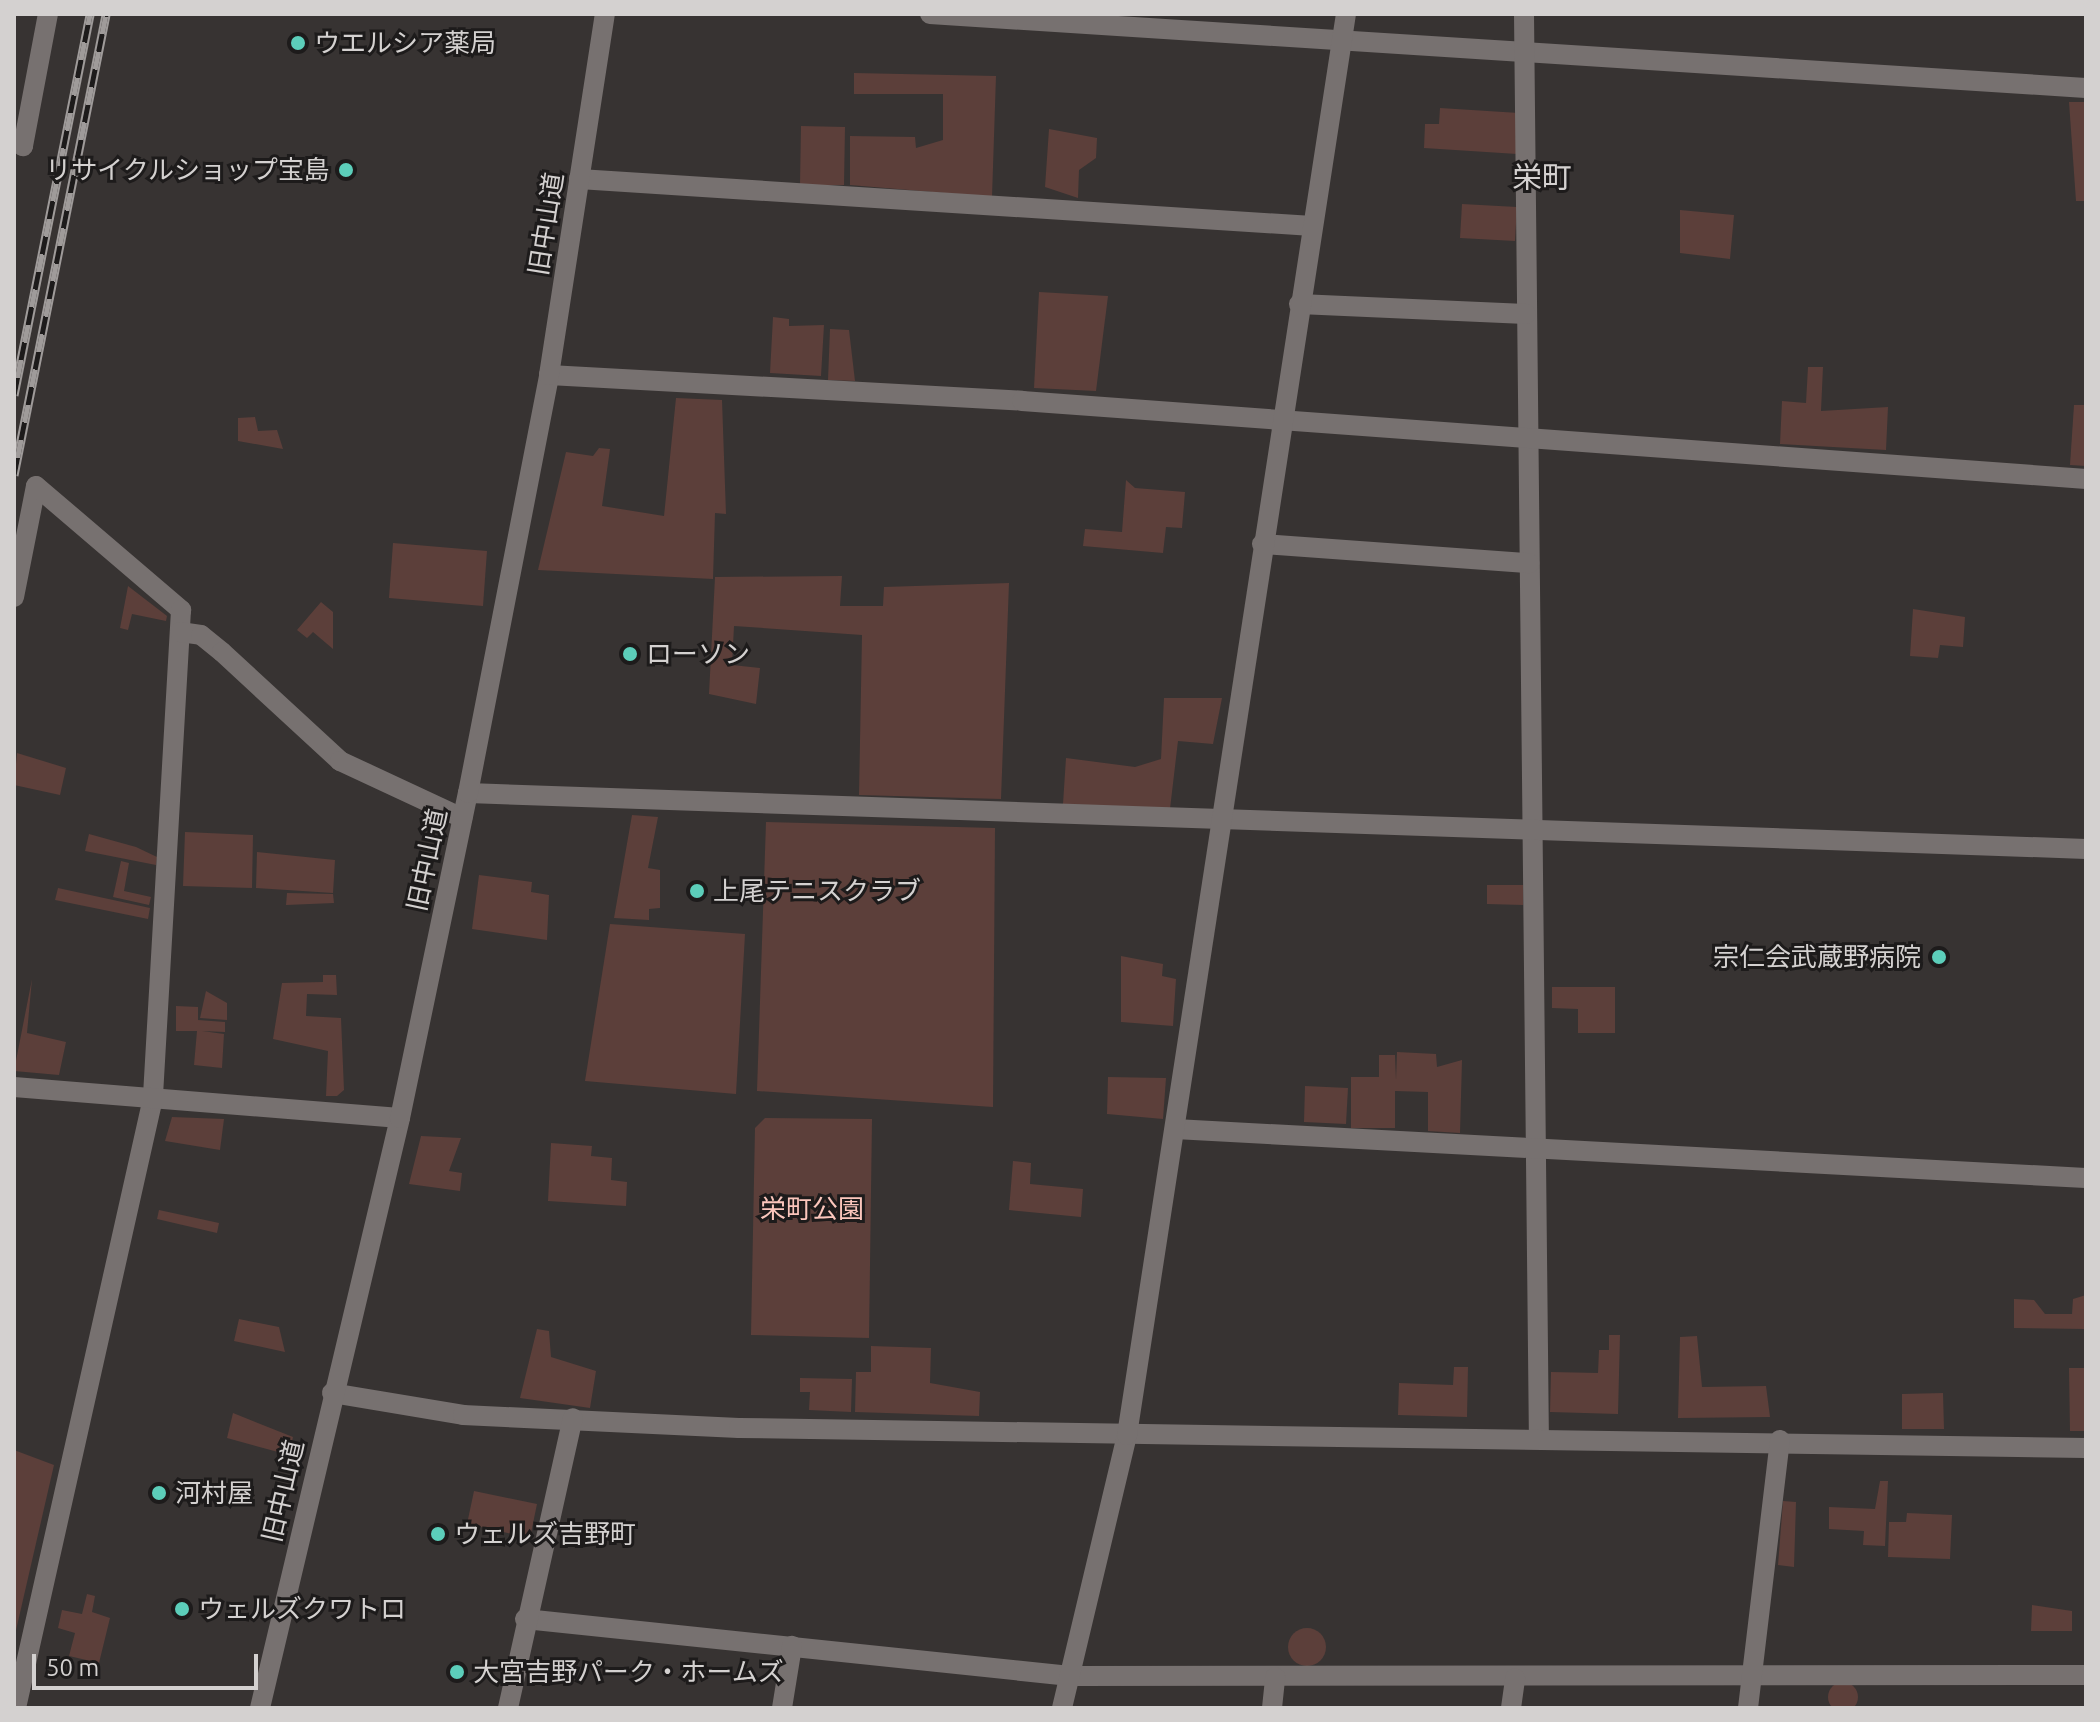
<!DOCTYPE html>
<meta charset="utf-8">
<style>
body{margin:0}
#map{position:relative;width:2100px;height:1722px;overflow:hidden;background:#373332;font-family:Ubuntu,"Noto Sans JP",sans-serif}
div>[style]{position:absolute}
.green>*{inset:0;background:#5c3f3a}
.round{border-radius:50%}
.street>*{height:20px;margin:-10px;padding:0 10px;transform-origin:10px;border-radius:10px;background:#777170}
.secondary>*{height:20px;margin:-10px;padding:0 10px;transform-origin:10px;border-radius:10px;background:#777170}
.rail>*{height:9px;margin-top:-4.5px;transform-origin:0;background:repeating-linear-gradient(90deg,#1d1b1b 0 18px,#9f9b9a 0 36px);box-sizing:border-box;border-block:2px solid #9f9b9a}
.dots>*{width:22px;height:22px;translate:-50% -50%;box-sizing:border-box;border:4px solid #1d1b1b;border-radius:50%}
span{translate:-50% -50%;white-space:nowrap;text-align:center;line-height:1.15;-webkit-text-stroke:6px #1d1b1b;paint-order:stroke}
.poi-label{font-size:26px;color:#d4d1d0}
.left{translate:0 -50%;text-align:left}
.right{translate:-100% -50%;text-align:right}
.street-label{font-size:26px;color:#d4d1d0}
.park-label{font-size:26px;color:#fbc6bc}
.quarter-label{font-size:30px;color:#d4d1d0}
.frame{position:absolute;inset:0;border:16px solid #d4d1d0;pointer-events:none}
.scale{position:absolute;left:32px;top:1654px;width:226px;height:36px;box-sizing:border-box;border:4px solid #d4d1d0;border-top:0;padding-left:10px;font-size:24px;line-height:28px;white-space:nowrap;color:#d4d1d0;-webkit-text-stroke:6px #1d1b1b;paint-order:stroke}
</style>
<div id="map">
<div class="green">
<i style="clip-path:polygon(854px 73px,996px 76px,992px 197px,850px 185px,850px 136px,915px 137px,916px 148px,943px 140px,943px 94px,854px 94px)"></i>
<i style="clip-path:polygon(2069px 102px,2086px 102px,2086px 201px,2076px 201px)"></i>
<i style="clip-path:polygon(1440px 108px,1519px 113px,1517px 154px,1424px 148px,1425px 124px,1439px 124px)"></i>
<i style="clip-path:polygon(801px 126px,845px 127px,844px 185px,800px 185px)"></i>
<i style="clip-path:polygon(1049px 129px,1097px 138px,1096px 158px,1079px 170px,1078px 198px,1045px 187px)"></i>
<i style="clip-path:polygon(1462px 204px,1517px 207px,1515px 241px,1460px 238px)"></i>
<i style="clip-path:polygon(1680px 210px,1734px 215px,1730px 259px,1680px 253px)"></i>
<i style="clip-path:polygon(1039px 292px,1108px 296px,1096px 391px,1034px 388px)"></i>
<i style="clip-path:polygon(773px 317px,789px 319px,789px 326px,824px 325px,821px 376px,770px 373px)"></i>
<i style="clip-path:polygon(830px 329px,849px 330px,855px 381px,828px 380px)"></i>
<i style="clip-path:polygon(1808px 367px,1823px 367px,1821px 411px,1888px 407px,1886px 450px,1780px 444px,1782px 401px,1806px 403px)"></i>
<i style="clip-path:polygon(676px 398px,722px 400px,726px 514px,715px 513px,713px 579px,538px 570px,566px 452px,593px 456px,599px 448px,610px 449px,602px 506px,664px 516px)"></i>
<i style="clip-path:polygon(2074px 405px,2086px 405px,2086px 466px,2070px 465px)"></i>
<i style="clip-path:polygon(255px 417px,258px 431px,277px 430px,283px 449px,238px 441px,238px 418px)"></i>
<i style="clip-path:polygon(1126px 480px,1135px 488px,1185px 492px,1182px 528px,1166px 527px,1163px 553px,1083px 546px,1085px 529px,1122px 532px)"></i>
<i style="clip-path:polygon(393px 543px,487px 551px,483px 606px,389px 598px)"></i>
<i style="clip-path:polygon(842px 576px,840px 606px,883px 606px,884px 587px,1009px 583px,1001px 799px,859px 795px,862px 635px,734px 626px,732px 665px,760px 668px,756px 704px,709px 694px,715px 577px)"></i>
<i style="clip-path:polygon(128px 586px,167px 616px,166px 621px,132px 614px,128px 630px,120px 628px)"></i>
<i style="clip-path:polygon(321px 602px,333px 612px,333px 649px,313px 632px,307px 638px,297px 630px)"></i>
<i style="clip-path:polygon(1913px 609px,1965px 617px,1963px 647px,1940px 645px,1938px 658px,1910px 656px)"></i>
<i style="clip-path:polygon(1164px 698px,1222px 698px,1213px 744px,1178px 741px,1170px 809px,1063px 804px,1066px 758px,1135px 767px,1161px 759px)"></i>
<i style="clip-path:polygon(17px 753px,66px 768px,60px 795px,14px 785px)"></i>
<i style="clip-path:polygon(632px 815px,658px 817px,648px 868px,660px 870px,660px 908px,649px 909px,649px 920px,614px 918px)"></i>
<i style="clip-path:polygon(766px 822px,995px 828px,993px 1107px,757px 1091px)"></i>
<i style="clip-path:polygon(185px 832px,253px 835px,252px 888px,183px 886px)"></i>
<i style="clip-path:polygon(89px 834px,136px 847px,157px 857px,156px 865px,85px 851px)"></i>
<i style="clip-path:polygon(257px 852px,335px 860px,333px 893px,256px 888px)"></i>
<i style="clip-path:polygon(121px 861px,129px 863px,124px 891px,151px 897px,149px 905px,113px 897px)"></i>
<i style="clip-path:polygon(479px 875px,532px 882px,531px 892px,549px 895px,547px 940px,472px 929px)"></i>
<i style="clip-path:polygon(1487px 885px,1523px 885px,1523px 905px,1487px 904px)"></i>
<i style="clip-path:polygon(58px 888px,150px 908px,148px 919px,55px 900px)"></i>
<i style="clip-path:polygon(287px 893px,333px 894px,334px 903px,286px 905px)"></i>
<i style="clip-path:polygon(610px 924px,745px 934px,736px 1094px,585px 1081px)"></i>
<i style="clip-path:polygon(1121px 956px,1163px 964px,1162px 976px,1176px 979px,1173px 1026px,1121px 1022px)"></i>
<i style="clip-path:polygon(323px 975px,336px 975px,337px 995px,307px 994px,306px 1016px,341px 1018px,344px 1090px,337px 1096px,326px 1096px,328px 1051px,273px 1039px,282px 983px,323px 982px)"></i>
<i style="clip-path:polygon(32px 979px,27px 1033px,66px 1042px,59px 1075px,14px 1071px)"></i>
<i style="clip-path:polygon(1552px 987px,1615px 987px,1615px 1033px,1578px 1033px,1578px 1009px,1552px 1008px)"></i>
<i style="clip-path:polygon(206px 991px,227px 1003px,227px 1020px,200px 1018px)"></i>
<i style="clip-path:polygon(176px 1006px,198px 1007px,198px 1020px,225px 1022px,225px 1032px,202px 1031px,224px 1034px,222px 1068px,194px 1065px,197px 1031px,176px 1031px)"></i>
<i style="clip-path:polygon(1397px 1052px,1436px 1054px,1437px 1067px,1462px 1060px,1460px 1133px,1428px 1131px,1428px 1092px,1395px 1091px,1395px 1128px,1351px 1128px,1351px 1077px,1379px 1077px,1379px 1055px,1395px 1055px,1396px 1080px)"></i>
<i style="clip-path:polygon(1108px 1077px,1166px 1078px,1163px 1119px,1107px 1114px)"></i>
<i style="clip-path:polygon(1305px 1086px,1348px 1088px,1346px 1124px,1304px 1122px)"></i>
<i style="clip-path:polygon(172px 1117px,224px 1119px,220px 1150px,165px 1141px)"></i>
<i style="clip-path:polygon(765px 1118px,872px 1119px,869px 1338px,751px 1335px,755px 1128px)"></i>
<i style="clip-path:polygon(421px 1136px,461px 1138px,449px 1171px,462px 1173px,460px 1191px,409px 1184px)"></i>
<i style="clip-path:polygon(551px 1143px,592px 1146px,591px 1156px,612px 1158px,611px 1180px,627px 1182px,626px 1206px,548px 1201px)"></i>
<i style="clip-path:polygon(1013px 1161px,1031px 1163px,1030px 1184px,1083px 1189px,1081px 1217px,1009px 1210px)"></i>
<i style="clip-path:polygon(159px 1210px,219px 1223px,217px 1233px,157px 1219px)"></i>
<i style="clip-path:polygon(2086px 1295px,2086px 1329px,2014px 1328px,2014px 1299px,2034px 1300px,2045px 1314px,2072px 1314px,2073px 1299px)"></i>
<i style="clip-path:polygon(239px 1319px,279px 1327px,285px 1352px,234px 1341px)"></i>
<i style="clip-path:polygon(537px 1329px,549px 1331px,551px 1357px,596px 1371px,590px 1408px,520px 1398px)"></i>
<i style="clip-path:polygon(1609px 1335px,1620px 1335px,1618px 1414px,1550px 1412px,1551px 1372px,1598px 1373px,1599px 1350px,1609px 1350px)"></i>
<i style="clip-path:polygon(1697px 1336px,1702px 1387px,1766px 1386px,1770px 1417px,1678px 1418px,1680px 1337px)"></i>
<i style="clip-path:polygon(871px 1346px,931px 1348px,930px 1383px,980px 1392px,979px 1416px,855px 1412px,856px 1372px,871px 1372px)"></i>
<i style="clip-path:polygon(1454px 1367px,1468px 1367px,1467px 1417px,1398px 1415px,1399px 1383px,1453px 1385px)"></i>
<i style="clip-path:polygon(2069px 1368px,2086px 1368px,2086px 1431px,2070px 1431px)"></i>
<i style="clip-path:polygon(800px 1378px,852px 1379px,851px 1412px,809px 1410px,810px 1392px,800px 1392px)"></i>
<i style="clip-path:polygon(1943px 1393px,1944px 1429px,1902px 1429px,1902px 1394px)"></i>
<i style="clip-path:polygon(233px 1413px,293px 1437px,289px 1455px,227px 1438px)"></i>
<i style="clip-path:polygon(14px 1450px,54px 1465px,14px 1639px)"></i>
<i style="clip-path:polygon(1880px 1481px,1888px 1481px,1885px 1546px,1863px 1545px,1864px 1531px,1829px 1529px,1829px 1507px,1875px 1509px)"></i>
<i style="clip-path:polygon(474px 1491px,537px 1504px,530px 1538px,467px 1524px)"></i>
<i style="clip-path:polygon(1783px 1501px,1796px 1502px,1794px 1567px,1778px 1565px)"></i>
<i style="clip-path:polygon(1907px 1513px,1952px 1515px,1950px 1559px,1888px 1557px,1889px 1522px,1906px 1522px)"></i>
<i style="clip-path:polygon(87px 1594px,95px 1596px,92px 1612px,110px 1618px,99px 1663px,69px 1656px,75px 1633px,58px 1628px,62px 1610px,82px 1614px)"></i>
<i style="clip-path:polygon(2032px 1605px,2072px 1611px,2072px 1631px,2031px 1631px)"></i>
<i class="round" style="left:1288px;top:1628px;width:38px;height:38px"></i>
<i class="round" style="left:1828px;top:1682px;width:30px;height:30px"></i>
</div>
<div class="street">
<i style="left:930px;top:14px;width:1158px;rotate:3.66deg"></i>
<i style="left:1524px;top:14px;width:1421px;rotate:89.4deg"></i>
<i style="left:14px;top:140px;width:11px;rotate:34deg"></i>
<i style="left:23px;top:146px;width:134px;rotate:-79.3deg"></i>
<i style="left:579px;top:179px;width:735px;rotate:3.67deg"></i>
<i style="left:1299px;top:304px;width:227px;rotate:2.5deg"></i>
<i style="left:549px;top:375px;width:474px;rotate:3.1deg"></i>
<i style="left:1022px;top:401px;width:1067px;rotate:4.19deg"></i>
<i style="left:1262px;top:544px;width:268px;rotate:4.1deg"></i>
<i style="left:14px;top:597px;width:113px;rotate:-78.8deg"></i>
<i style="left:36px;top:486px;width:191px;rotate:40.5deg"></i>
<i style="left:181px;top:610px;width:489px;rotate:93.3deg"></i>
<i style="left:153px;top:1098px;width:625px;rotate:102.66deg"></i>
<i style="left:180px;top:632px;width:21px;rotate:8deg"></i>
<i style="left:201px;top:635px;width:27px;rotate:39deg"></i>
<i style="left:222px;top:652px;width:161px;rotate:42.7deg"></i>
<i style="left:340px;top:761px;width:135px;rotate:25deg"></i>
<i style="left:468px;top:793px;width:1619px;rotate:1.98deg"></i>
<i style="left:14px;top:1087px;width:387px;rotate:4.6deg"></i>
<i style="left:1175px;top:1129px;width:912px;rotate:3.08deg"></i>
<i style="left:332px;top:1393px;width:133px;rotate:9.5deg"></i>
<i style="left:463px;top:1415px;width:276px;rotate:2.7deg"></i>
<i style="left:739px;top:1428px;width:1347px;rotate:0.85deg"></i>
<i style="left:525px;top:1619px;width:548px;rotate:5.97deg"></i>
<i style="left:1070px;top:1676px;width:1016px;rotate:-0.06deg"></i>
<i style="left:508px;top:1708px;width:297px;rotate:-77.4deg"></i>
<i style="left:782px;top:1708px;width:63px;rotate:-80.8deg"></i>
<i style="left:1062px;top:1708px;width:281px;rotate:-76.6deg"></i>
<i style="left:1127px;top:1435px;width:1438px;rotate:-81.24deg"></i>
<i style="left:1272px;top:1708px;width:31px;rotate:-84deg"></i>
<i style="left:1511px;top:1708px;width:30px;rotate:-82deg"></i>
<i style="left:1748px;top:1708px;width:270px;rotate:-83.2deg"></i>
</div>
<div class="secondary">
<i style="left:260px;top:1708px;width:606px;rotate:-76.65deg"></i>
<i style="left:400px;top:1118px;width:332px;rotate:-78.2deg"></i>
<i style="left:468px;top:793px;width:426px;rotate:-79deg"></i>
<i style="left:549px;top:375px;width:365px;rotate:-81.2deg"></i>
</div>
<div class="rail">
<i style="left:14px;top:395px;width:389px;rotate:-78.7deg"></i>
<i style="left:14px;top:475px;width:470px;rotate:-78.7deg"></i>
</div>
<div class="dots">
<i style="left:298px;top:43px;background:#5cceba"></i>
<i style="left:346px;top:170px;background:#5cceba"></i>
<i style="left:630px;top:654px;background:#5cceba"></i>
<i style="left:697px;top:891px;background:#5cceba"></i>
<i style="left:1939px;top:957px;background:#5cceba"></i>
<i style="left:159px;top:1493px;background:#5cceba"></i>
<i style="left:438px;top:1534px;background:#5cceba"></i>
<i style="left:182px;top:1609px;background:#5cceba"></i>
<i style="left:457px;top:1672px;background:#5cceba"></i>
</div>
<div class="poi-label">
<span class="left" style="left:314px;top:43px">ウエルシア薬局</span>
<span class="right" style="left:330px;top:170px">リサイクルショップ宝島</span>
<span class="left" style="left:646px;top:654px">ローソン</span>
<span class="left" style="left:713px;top:891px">上尾テニスクラブ</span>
<span class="right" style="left:1921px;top:957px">宗仁会武蔵野病院</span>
<span class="left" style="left:175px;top:1493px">河村屋</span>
<span class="left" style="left:454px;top:1534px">ウェルズ吉野町</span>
<span class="left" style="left:198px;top:1609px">ウェルズクワトロ</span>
<span class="left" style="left:473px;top:1672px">大宮吉野パーク・ホームズ</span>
</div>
<div class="street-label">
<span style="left:546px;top:224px;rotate:-81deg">旧中山道</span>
<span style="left:427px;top:860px;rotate:-78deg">旧中山道</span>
<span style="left:283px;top:1491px;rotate:-77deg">旧中山道</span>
</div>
<div class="park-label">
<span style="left:812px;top:1209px">栄町公園</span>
</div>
<div class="quarter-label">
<span style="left:1542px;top:177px">栄町</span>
</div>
<div class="frame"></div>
<div class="scale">50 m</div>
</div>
